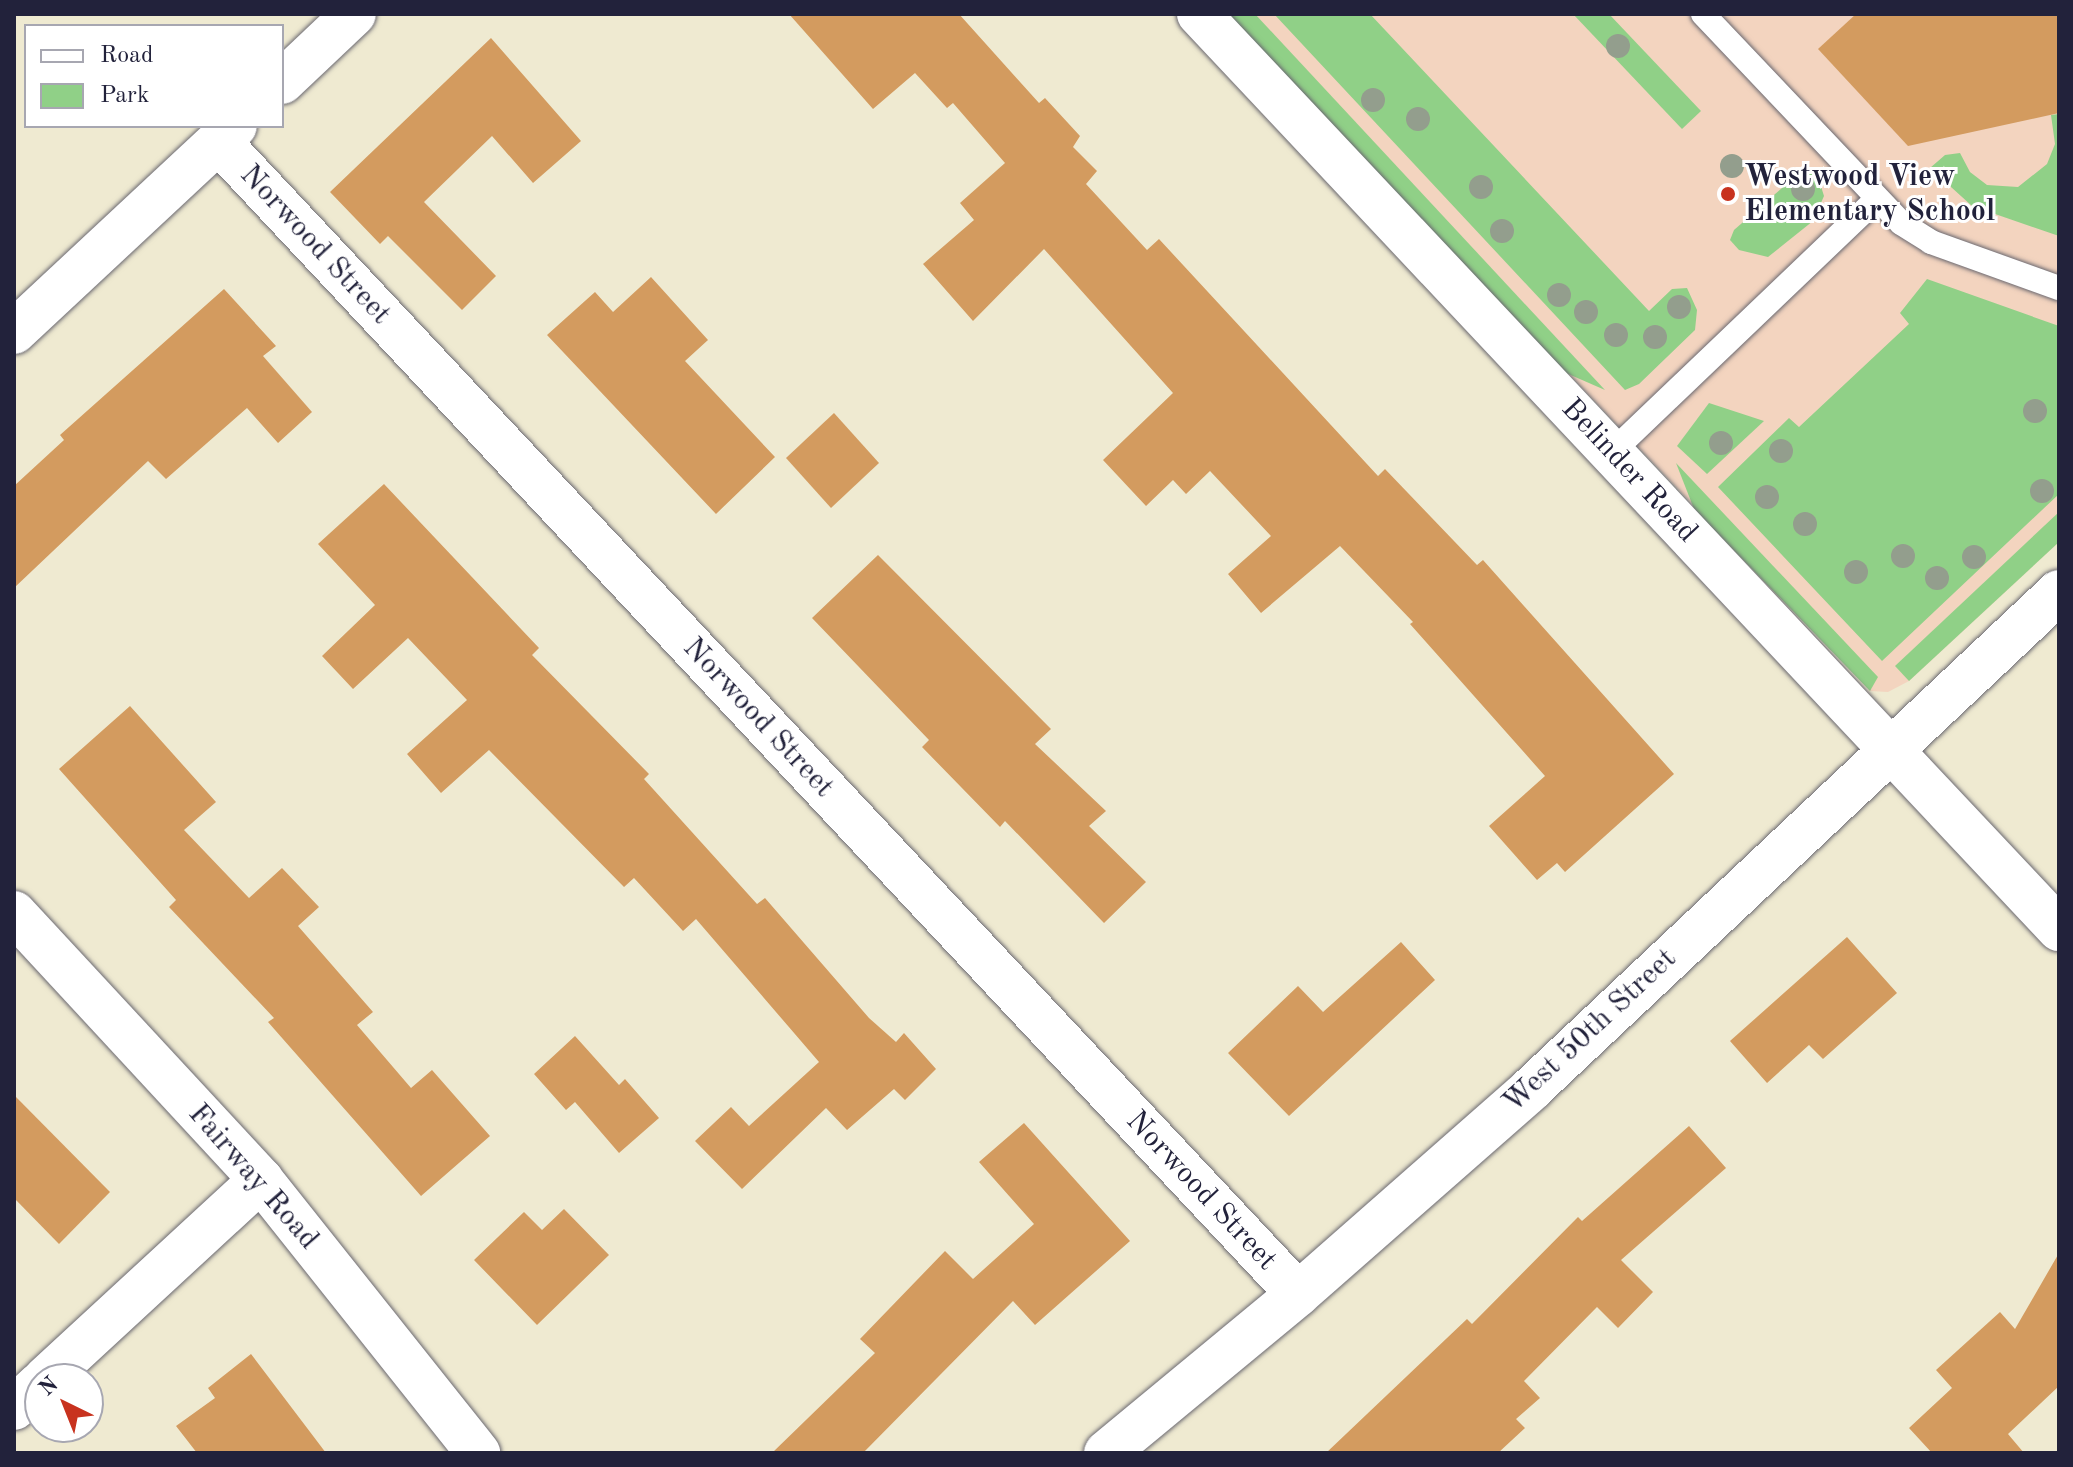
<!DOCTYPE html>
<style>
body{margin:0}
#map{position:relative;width:2073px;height:1467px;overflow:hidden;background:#efead1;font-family:"Old Standard TT",serif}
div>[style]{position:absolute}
.built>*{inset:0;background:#f3d4bf}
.green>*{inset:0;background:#90d087}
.building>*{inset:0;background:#d39b5f}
.roads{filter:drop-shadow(0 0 2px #6a6870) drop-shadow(0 0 2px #6a6870)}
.lane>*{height:24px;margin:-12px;padding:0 12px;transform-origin:12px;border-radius:12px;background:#fff}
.street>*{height:44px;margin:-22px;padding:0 22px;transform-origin:22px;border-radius:22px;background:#fff}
.trees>*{width:24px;height:24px;margin:-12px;border-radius:50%;background:#939e8d}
.dots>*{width:22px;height:22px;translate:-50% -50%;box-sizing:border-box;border:4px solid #fff;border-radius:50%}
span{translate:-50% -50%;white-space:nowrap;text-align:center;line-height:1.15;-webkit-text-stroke:6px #fff;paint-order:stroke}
.poi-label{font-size:30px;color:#22223b;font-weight:700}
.left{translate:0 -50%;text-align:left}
.street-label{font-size:30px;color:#22223b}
.frame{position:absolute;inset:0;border:16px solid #22223b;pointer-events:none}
.legend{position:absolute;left:24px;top:24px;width:260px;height:104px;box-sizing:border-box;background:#fff;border:2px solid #a7a7b1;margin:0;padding:10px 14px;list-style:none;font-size:24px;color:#22223b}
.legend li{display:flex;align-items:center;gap:16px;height:40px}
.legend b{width:40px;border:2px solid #a7a7b1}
.north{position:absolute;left:24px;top:1363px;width:80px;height:80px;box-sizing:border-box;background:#fff;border:2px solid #a7a7b1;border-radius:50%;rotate:317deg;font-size:22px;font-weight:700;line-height:32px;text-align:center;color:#22223b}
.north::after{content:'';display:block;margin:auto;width:28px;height:36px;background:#c8321e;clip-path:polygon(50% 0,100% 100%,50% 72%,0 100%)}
</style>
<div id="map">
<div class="built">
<i style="clip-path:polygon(1227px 14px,2059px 14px,2059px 542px,1909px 681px,1888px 692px,1870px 691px)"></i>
</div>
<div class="green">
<i style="clip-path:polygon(1227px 14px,1255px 14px,1605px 390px,1566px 373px)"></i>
<i style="clip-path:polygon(1274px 14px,1370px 14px,1649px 311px,1672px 289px,1687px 288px,1697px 310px,1695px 330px,1639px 384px,1625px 390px)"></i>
<i style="clip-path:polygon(1573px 14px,1609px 14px,1701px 111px,1682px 129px)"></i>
<i style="clip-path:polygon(2059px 114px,2059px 236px,1972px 206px,1930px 168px,1945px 155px,1960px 153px,1970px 172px,1987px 185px,2018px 187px,2047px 164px,2055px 144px,2051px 115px)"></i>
<i style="clip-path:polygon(1807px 166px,1818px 177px,1824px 196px,1813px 221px,1768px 257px,1739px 250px,1730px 240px,1734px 230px)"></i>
<i style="clip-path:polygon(1927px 279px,2059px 326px,2059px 494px,1882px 661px,1718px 487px,1789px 418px,1799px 427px,1909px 324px,1900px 313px)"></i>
<i style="clip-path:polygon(1709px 403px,1764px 421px,1707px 474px,1677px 446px)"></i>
<i style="clip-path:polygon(1676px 463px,1878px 677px,1870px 691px,1694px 509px)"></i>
<i style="clip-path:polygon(2059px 512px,2059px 542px,1909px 681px,1895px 666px)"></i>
</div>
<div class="building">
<i style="clip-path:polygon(789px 14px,959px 14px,1039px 103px,1045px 98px,1080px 136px,1073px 147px,1097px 171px,1086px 184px,1147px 250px,1159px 239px,1378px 476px,1385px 469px,1477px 565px,1483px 560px,1674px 774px,1565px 872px,1557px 863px,1537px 880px,1489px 826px,1545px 776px,1410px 624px,1413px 622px,1340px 546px,1261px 613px,1228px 574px,1271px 536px,1210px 471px,1186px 494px,1173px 480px,1146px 506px,1103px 460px,1173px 393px,1044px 249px,973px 321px,923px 264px,974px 220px,960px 203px,1005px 163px,953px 103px,947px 108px,915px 73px,873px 109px)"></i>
<i style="clip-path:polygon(1856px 14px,2059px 14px,2059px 113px,1908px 146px,1818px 49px)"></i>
<i style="clip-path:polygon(491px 38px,581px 141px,533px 183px,492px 136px,424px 202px,496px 276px,462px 310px,388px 236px,380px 244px,330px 192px)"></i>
<i style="clip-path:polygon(651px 277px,708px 340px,685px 361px,775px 457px,716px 514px,547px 335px,595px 292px,613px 312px)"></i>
<i style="clip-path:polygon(224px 289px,276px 346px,263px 356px,312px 412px,278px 443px,247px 408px,166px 479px,148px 461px,14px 588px,14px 486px,64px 440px,60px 435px)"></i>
<i style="clip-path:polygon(834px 413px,879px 463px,831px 508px,786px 458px)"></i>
<i style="clip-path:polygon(384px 484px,539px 648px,532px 655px,649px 774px,644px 779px,757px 904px,765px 898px,869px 1018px,896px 1042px,904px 1033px,936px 1069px,905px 1100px,894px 1089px,847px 1130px,826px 1108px,742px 1189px,695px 1141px,731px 1107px,749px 1126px,819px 1062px,696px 919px,683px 931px,634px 878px,624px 887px,489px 750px,441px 793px,407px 754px,467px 700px,408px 638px,353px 689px,322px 656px,375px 605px,318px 544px)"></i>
<i style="clip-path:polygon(878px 555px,1051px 729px,1035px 744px,1106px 811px,1089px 826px,1146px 882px,1104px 923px,1005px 821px,1000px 827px,922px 747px,929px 740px,812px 618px)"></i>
<i style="clip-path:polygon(130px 706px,216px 802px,184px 830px,249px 898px,282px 868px,319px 907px,298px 926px,373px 1012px,357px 1025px,411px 1088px,432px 1070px,490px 1136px,421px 1196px,268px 1022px,274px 1018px,169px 907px,176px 900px,59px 769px)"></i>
<i style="clip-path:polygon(1847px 937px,1897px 993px,1823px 1059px,1809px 1045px,1767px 1083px,1730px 1041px)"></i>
<i style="clip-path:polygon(1401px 942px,1435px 980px,1289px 1116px,1228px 1053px,1298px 986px,1323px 1012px)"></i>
<i style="clip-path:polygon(575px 1036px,619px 1085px,625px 1079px,659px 1118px,619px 1153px,575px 1102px,566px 1110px,534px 1074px)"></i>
<i style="clip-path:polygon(14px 1095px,110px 1192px,59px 1244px,14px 1198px)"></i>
<i style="clip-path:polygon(1024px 1123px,1130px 1241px,1035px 1325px,1013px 1301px,863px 1453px,772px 1453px,875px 1353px,860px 1339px,945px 1251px,973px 1279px,1034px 1224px,979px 1162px)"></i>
<i style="clip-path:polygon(1689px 1126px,1726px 1168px,1621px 1260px,1653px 1292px,1618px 1328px,1597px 1307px,1524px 1381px,1540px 1398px,1516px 1419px,1525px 1428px,1498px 1453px,1326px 1453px,1467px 1319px,1472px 1324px,1578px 1217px,1582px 1221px)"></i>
<i style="clip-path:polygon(564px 1209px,609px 1255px,537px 1325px,474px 1260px,524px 1212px,542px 1230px)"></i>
<i style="clip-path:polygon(2059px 1253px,2059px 1386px,2008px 1434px,2024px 1453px,1932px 1453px,1909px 1428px,1952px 1388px,1936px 1370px,2000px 1312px,2015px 1329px)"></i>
<i style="clip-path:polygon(251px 1354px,326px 1453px,197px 1453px,176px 1426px,215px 1398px,208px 1388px)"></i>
</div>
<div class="roads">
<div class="lane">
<i style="left:1703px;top:14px;width:288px;rotate:46.5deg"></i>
<i style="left:1901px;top:223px;width:36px;rotate:32deg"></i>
<i style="left:1931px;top:242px;width:136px;rotate:19.8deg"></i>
<i style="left:1611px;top:453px;width:368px;rotate:-43.7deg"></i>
</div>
<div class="street">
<i style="left:1199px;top:14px;width:1256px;rotate:46.77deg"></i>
<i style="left:282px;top:82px;width:99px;rotate:-43.4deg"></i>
<i style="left:219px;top:142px;width:1578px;rotate:46.87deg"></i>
<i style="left:14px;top:332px;width:302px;rotate:-43deg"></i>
<i style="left:14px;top:913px;width:364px;rotate:47.2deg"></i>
<i style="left:261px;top:1180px;width:349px;rotate:51.5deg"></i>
<i style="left:45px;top:1379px;width:294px;rotate:-42.7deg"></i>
<i style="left:14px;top:1408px;width:35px;rotate:-43deg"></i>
<i style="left:1106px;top:1453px;width:249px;rotate:-39.6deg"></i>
<i style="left:1298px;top:1294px;width:310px;rotate:-41.3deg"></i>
<i style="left:1531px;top:1089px;width:725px;rotate:-43.27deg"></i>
</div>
</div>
<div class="trees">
<i style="left:1618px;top:46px"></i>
<i style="left:1373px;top:100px"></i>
<i style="left:1418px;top:119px"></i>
<i style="left:1732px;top:166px"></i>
<i style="left:1481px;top:187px"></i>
<i style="left:1803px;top:189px"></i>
<i style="left:1502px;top:231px"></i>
<i style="left:1559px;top:295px"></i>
<i style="left:1679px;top:307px"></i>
<i style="left:1586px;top:312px"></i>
<i style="left:1616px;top:335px"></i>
<i style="left:1655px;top:337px"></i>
<i style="left:2035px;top:411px"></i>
<i style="left:1721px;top:443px"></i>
<i style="left:1781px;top:451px"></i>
<i style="left:2042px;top:491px"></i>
<i style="left:1767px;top:497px"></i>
<i style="left:1805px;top:524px"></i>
<i style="left:1903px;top:556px"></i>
<i style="left:1974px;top:557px"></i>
<i style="left:1856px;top:572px"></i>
<i style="left:1937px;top:578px"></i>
</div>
<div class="dots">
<i style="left:1728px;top:194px;background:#c8321e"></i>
</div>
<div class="poi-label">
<span class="left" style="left:1744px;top:194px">Westwood View<br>Elementary School</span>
</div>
<div class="street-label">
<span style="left:315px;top:245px;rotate:47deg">Norwood Street</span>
<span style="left:1629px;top:471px;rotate:47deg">Belinder Road</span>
<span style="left:758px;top:718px;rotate:47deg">Norwood Street</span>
<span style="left:1590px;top:1031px;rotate:-43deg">West 50th Street</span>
<span style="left:253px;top:1177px;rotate:49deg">Fairway Road</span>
<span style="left:1201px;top:1191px;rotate:47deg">Norwood Street</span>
</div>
<div class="frame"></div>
<ul class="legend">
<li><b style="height:10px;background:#fff"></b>Road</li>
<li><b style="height:22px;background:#90d087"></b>Park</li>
</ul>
<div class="north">N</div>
</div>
